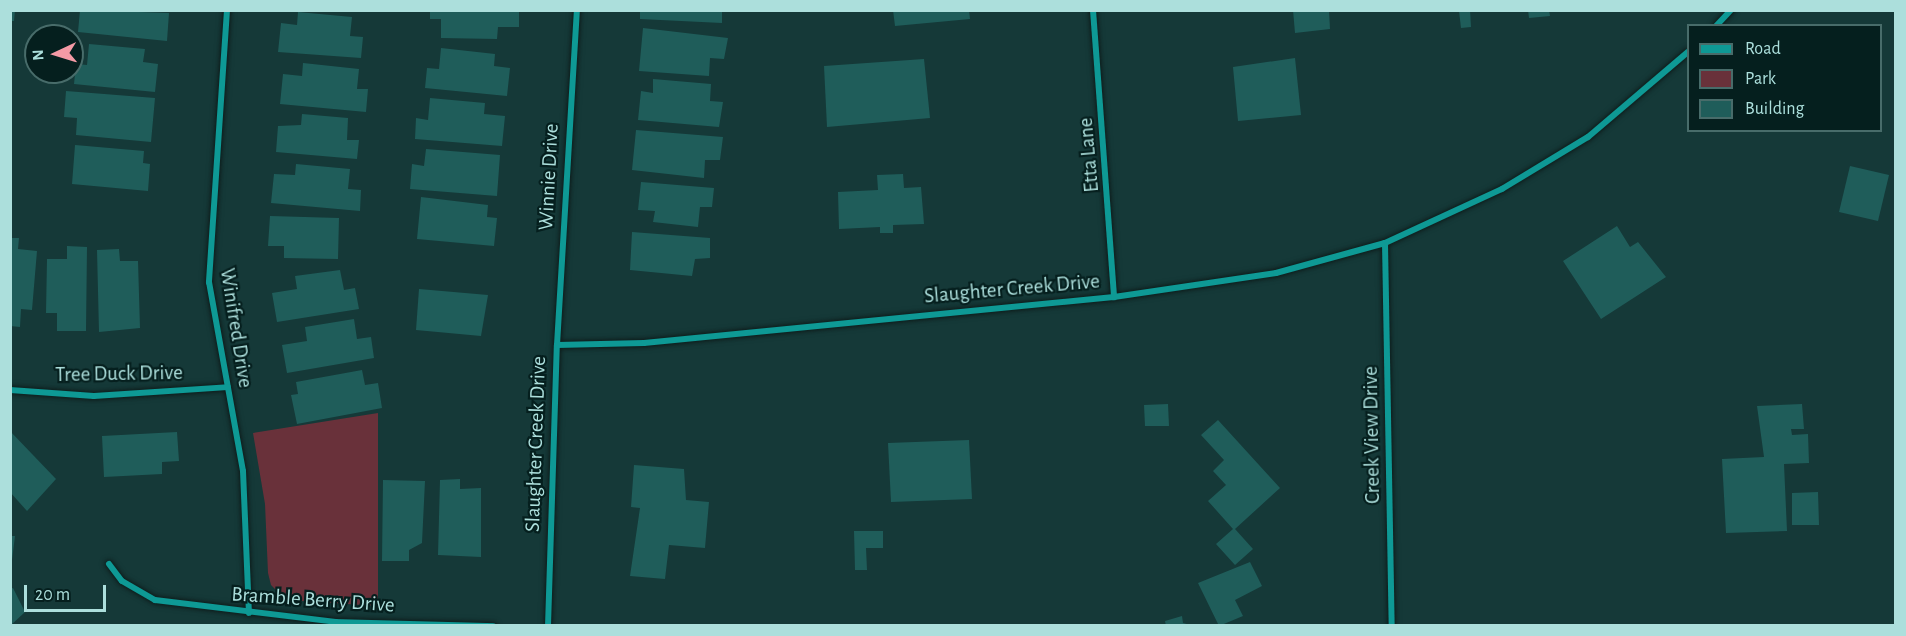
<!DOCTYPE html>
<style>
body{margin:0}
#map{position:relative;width:1906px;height:636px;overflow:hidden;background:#153938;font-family:"Alegreya Sans",sans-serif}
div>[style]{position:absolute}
.green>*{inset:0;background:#69313a}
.building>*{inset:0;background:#1f5d5a}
.roads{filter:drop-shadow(0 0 2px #0e1d1c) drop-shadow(0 0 2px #0e1d1c)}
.street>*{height:6px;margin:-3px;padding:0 3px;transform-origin:3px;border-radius:3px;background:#0e9995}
span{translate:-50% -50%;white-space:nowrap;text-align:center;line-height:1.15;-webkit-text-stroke:4.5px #051f1e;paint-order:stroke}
.street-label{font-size:21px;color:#acdfdc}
.frame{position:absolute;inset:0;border:12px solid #acdfdc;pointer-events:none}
.legend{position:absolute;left:1687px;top:24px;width:195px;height:108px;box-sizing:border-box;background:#051f1e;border:2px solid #486c6a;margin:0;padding:8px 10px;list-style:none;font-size:18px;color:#acdfdc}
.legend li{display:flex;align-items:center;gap:12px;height:30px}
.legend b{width:30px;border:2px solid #486c6a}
.north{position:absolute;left:24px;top:24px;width:60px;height:60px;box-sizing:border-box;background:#051f1e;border:2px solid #486c6a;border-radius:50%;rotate:266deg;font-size:16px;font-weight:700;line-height:24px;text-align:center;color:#acdfdc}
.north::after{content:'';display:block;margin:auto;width:21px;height:27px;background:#f49aa5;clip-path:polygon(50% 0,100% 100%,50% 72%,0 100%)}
.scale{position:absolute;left:24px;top:585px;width:82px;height:27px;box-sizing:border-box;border:3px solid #acdfdc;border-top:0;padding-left:8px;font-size:18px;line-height:21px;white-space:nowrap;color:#acdfdc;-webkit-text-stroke:4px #051f1e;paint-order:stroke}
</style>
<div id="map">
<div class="green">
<i style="clip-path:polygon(378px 413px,378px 606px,286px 600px,271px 585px,268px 573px,265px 504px,253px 433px)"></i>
</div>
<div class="building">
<i style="clip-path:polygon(10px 10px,15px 10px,14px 21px,10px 21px)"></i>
<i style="clip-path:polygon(80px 10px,169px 13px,167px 41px,78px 32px)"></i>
<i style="clip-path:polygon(430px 10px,519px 10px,519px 27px,498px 27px,497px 39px,441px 38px,441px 19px,430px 19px)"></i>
<i style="clip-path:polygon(640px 10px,722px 10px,722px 23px,640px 19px)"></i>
<i style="clip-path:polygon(893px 10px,969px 10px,970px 19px,895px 26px)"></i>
<i style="clip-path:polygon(1293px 10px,1329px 10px,1330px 29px,1295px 33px)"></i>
<i style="clip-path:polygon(1470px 10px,1471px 27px,1461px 28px,1459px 11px)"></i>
<i style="clip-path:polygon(1528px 10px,1549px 10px,1550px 16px,1529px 18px)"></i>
<i style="clip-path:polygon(298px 12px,352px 17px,350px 36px,363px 37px,361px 58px,278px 52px,281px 23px,297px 25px)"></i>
<i style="clip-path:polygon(643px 28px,728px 38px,724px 59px,710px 58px,709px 76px,639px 71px)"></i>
<i style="clip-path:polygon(89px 44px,145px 49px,143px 62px,158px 64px,155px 92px,74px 84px,76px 64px,87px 65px)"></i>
<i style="clip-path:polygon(441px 48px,495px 54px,494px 66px,510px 68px,507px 96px,425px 88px,427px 68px,439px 69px)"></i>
<i style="clip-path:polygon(1295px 58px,1301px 115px,1238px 121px,1233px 67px)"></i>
<i style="clip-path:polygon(924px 59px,930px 118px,827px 127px,824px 66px)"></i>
<i style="clip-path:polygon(303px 63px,359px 69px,357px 89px,368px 89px,366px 112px,280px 104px,283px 74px,302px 76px)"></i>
<i style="clip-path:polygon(653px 79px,711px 84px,710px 101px,723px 102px,719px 127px,638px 120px,641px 91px,653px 93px)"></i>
<i style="clip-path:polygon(66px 91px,155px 98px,151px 142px,76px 135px,77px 118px,64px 117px)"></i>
<i style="clip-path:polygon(430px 98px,485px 103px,484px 114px,505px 116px,502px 146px,415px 139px,416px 118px,428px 120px)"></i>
<i style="clip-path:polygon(302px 114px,348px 118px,347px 140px,359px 140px,357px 159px,276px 152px,278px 126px,301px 125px)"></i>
<i style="clip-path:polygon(636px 130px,723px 137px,720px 160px,705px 160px,704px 178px,632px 170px)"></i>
<i style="clip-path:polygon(75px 145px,144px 151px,143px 163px,150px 164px,148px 191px,72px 184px)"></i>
<i style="clip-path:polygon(426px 149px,500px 155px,497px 196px,410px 189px,412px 164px,424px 166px)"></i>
<i style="clip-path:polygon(296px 164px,350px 169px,348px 189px,361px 190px,360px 211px,271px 203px,274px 174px,295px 175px)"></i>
<i style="clip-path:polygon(1850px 166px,1889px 175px,1878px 221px,1839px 212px)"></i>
<i style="clip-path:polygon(903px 174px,904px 188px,921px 187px,924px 224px,893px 225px,893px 233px,880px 233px,880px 227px,839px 229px,838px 192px,878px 190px,877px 175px)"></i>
<i style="clip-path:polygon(641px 182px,714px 188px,712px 207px,700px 207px,698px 227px,653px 222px,655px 211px,638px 210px)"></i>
<i style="clip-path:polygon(421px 197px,488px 205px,487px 217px,497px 218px,494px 246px,417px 239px)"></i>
<i style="clip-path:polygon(270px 216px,339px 218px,338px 259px,284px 258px,284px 246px,268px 246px)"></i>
<i style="clip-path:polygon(1617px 226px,1630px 247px,1638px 242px,1666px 277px,1601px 319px,1563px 261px)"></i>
<i style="clip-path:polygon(632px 232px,710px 238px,710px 258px,695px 259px,692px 276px,630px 270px)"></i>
<i style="clip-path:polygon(10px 238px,19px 238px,18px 249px,37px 251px,32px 310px,21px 309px,20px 327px,10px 326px)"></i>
<i style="clip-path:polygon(67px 246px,87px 247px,86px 331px,57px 331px,57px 313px,46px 313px,47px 259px,67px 259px)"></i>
<i style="clip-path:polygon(119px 249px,120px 261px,138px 261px,140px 328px,99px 332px,97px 250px)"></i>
<i style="clip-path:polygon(340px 270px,344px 290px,355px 288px,359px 309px,277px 322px,272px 293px,297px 289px,295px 276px)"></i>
<i style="clip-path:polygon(419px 289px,488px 295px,481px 336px,416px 330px)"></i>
<i style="clip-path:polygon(354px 319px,357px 339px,371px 337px,374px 358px,287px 373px,282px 345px,307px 341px,305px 327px)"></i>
<i style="clip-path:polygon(362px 370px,365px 385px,378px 383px,382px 408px,297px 424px,291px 395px,298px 394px,296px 382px)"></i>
<i style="clip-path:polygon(1168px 404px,1169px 426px,1145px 426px,1144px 405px)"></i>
<i style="clip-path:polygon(1802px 404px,1804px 429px,1791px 429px,1792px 435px,1808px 434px,1809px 463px,1784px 464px,1787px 531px,1726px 533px,1722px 459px,1764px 457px,1757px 406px)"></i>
<i style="clip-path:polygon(1218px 420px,1280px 488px,1235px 529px,1253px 549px,1235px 565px,1216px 544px,1233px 529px,1208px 501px,1226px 485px,1213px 471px,1224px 460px,1201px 435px)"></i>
<i style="clip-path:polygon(10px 431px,56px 479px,27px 511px,10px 492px)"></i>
<i style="clip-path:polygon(177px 432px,179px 461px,162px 462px,162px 474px,104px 477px,102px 436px)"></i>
<i style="clip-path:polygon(969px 440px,972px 499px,891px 502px,888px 443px)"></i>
<i style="clip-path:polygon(634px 465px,684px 469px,686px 500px,709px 502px,705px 548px,669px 545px,665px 579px,630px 576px,640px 508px,631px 507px)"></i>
<i style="clip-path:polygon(460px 479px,460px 489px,481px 488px,481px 557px,438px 555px,440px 480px)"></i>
<i style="clip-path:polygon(383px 480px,425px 481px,422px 543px,409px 550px,409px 561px,382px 561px)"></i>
<i style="clip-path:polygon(1818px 492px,1819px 525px,1792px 525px,1792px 493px)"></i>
<i style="clip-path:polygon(854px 531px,883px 531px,883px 548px,866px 548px,867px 570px,855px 570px)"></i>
<i style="clip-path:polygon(10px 536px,15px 536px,12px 560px,10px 560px)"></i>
<i style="clip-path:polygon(1250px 562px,1262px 586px,1235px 600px,1243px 616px,1219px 626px,1198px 583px)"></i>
<i style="clip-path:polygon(13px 588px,25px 612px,10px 626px,10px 589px)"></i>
<i style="clip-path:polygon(1182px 616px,1183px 623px,1194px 626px,1166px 626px,1165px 621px)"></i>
</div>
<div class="roads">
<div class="street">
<i style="left:227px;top:10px;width:273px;rotate:93.8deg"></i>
<i style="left:209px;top:282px;width:192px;rotate:79.8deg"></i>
<i style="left:243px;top:471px;width:142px;rotate:87.6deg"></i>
<i style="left:1093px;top:10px;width:288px;rotate:85.8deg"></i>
<i style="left:1716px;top:26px;width:22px;rotate:-47deg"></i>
<i style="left:1385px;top:243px;width:383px;rotate:89deg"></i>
<i style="left:557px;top:345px;width:336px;rotate:-86.6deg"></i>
<i style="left:10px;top:390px;width:84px;rotate:4.1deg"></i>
<i style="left:94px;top:396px;width:134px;rotate:-3.8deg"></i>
<i style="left:109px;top:564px;width:21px;rotate:53deg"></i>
<i style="left:122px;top:581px;width:38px;rotate:30deg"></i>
<i style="left:155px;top:600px;width:182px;rotate:6.9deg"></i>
<i style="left:336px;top:622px;width:157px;rotate:1.5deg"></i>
<i style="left:548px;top:626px;width:281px;rotate:-88.2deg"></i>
<i style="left:557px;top:345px;width:87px;rotate:-1.3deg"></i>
<i style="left:644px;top:343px;width:472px;rotate:-5.6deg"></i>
<i style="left:1114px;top:297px;width:164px;rotate:-8.4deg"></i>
<i style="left:1276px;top:273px;width:113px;rotate:-15.4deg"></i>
<i style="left:1385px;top:243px;width:129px;rotate:-24.8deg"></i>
<i style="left:1502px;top:189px;width:100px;rotate:-31.2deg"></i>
<i style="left:1588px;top:137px;width:131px;rotate:-40.4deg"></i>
</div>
</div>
<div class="street-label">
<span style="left:1089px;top:155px;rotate:-95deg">Etta Lane</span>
<span style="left:549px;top:177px;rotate:-87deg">Winnie Drive</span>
<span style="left:1012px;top:289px;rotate:-5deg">Slaughter Creek Drive</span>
<span style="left:236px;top:328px;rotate:81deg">Winifred Drive</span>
<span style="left:119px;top:374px;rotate:-1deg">Tree Duck Drive</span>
<span style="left:1372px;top:435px;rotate:-91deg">Creek View Drive</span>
<span style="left:536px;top:444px;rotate:-88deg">Slaughter Creek Drive</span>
<span style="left:313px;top:600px;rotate:4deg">Bramble Berry Drive</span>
</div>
<div class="frame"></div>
<ul class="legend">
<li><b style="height:8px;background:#0e9995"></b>Road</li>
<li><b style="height:16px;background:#69313a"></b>Park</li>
<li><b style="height:16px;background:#1f5d5a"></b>Building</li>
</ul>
<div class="north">N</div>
<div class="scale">20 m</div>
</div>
